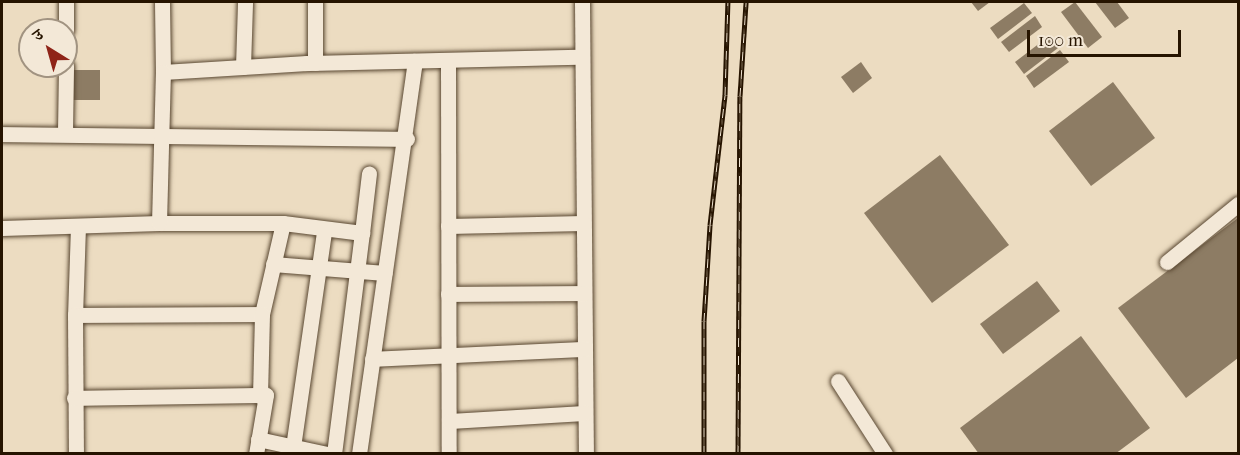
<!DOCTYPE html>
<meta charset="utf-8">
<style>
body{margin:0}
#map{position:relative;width:1240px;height:455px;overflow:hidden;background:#ecdcc1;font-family:"IM FELL French Canon","Noto Serif Devanagari",serif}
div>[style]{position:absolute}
.building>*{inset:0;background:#8d7c64}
.roads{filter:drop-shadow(0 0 2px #584630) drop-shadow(0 0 2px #584630)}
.minor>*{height:15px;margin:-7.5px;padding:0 7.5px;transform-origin:7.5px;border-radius:7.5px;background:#f3e8d7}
.rail>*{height:5px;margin-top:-2.5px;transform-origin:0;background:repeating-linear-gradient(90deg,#f3e8d7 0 9px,#261400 0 18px);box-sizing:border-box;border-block:2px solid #261400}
span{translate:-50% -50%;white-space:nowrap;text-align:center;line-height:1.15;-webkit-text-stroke:5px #f3e8d7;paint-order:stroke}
.frame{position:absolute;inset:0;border:3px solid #261400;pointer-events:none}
.north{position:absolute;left:18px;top:18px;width:60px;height:60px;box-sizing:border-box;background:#f3e8d7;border:2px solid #a19381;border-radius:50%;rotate:323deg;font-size:16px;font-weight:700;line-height:24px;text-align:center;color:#261400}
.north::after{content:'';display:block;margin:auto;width:21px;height:27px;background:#8f2418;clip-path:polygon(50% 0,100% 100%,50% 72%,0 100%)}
.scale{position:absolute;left:1027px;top:30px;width:154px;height:27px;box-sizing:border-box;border:3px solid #261400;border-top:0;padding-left:8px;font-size:18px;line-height:21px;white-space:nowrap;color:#261400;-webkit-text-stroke:4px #f3e8d7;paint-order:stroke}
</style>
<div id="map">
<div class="building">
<i style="clip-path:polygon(971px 2px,990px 2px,978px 11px)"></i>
<i style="clip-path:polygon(1075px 2px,1102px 37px,1088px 48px,1061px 12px)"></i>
<i style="clip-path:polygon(1095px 2px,1117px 2px,1129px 18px,1115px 28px)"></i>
<i style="clip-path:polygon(1024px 3px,1032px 13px,998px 39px,990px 28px)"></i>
<i style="clip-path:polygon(1035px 16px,1042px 27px,1009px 52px,1001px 42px)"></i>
<i style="clip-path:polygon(1049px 36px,1058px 48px,1024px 74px,1015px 62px)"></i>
<i style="clip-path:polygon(1060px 50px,1069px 62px,1034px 88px,1026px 76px)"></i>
<i style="clip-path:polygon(861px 62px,872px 78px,853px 93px,841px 77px)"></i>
<i style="clip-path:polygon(69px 70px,100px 70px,100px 100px,70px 100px)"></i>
<i style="clip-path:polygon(1113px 82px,1155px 138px,1091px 186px,1049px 131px)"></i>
<i style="clip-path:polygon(940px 155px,1009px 245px,932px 303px,864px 213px)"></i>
<i style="clip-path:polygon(1238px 218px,1238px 358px,1186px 398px,1118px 308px)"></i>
<i style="clip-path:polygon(1037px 281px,1060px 311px,1003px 354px,980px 324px)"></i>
<i style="clip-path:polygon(1081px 336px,1150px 428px,1115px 454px,979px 454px,960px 428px)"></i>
</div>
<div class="roads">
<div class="minor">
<i style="left:162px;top:2px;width:70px;rotate:89.2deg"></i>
<i style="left:163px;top:72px;width:144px;rotate:-3.6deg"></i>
<i style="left:307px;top:63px;width:274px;rotate:-1.3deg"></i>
<i style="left:315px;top:2px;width:61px;rotate:90deg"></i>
<i style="left:582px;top:2px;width:452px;rotate:89.5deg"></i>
<i style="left:66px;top:30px;width:28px;rotate:-90deg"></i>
<i style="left:448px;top:60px;width:394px;rotate:89.9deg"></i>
<i style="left:243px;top:67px;width:65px;rotate:-88.2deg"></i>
<i style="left:65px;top:132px;width:66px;rotate:-89.1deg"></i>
<i style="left:2px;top:134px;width:405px;rotate:0.7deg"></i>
<i style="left:283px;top:223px;width:80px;rotate:7.2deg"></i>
<i style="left:362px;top:233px;width:60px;rotate:-83.3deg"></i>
<i style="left:78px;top:226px;width:89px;rotate:91.9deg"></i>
<i style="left:75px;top:315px;width:187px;rotate:-0.3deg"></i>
<i style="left:262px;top:314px;width:93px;rotate:-77deg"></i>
<i style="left:283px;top:223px;width:124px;rotate:180deg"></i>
<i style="left:448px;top:226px;width:135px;rotate:-1.3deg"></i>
<i style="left:2px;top:228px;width:157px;rotate:-1.8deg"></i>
<i style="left:159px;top:223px;width:151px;rotate:-88.5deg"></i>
<i style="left:1167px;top:262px;width:92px;rotate:-39.2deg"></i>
<i style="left:273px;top:264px;width:112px;rotate:4.6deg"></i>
<i style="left:448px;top:294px;width:136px;rotate:-0.4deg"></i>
<i style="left:75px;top:315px;width:139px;rotate:89.6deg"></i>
<i style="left:372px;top:359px;width:213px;rotate:-2.7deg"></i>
<i style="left:838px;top:381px;width:87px;rotate:57.2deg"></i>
<i style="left:260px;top:396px;width:82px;rotate:-88.6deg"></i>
<i style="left:74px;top:398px;width:192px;rotate:-0.9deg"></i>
<i style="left:266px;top:395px;width:60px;rotate:99.6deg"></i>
<i style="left:449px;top:421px;width:136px;rotate:-3.4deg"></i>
<i style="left:258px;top:439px;width:71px;rotate:12.3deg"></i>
<i style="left:292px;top:454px;width:225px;rotate:-81.8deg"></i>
<i style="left:334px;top:454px;width:223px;rotate:-82.8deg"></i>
<i style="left:359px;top:454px;width:397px;rotate:-81.9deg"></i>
</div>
</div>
<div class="rail">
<i style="left:704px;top:454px;width:133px;rotate:-90deg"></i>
<i style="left:704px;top:321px;width:96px;rotate:-86.4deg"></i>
<i style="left:710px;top:225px;width:131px;rotate:-83.4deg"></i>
<i style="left:725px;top:95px;width:93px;rotate:-88.2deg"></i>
<i style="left:738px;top:454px;width:358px;rotate:-89.7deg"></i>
<i style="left:740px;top:96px;width:94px;rotate:-86.3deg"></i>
</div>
<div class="frame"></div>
<div class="north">उ</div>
<div class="scale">100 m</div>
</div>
